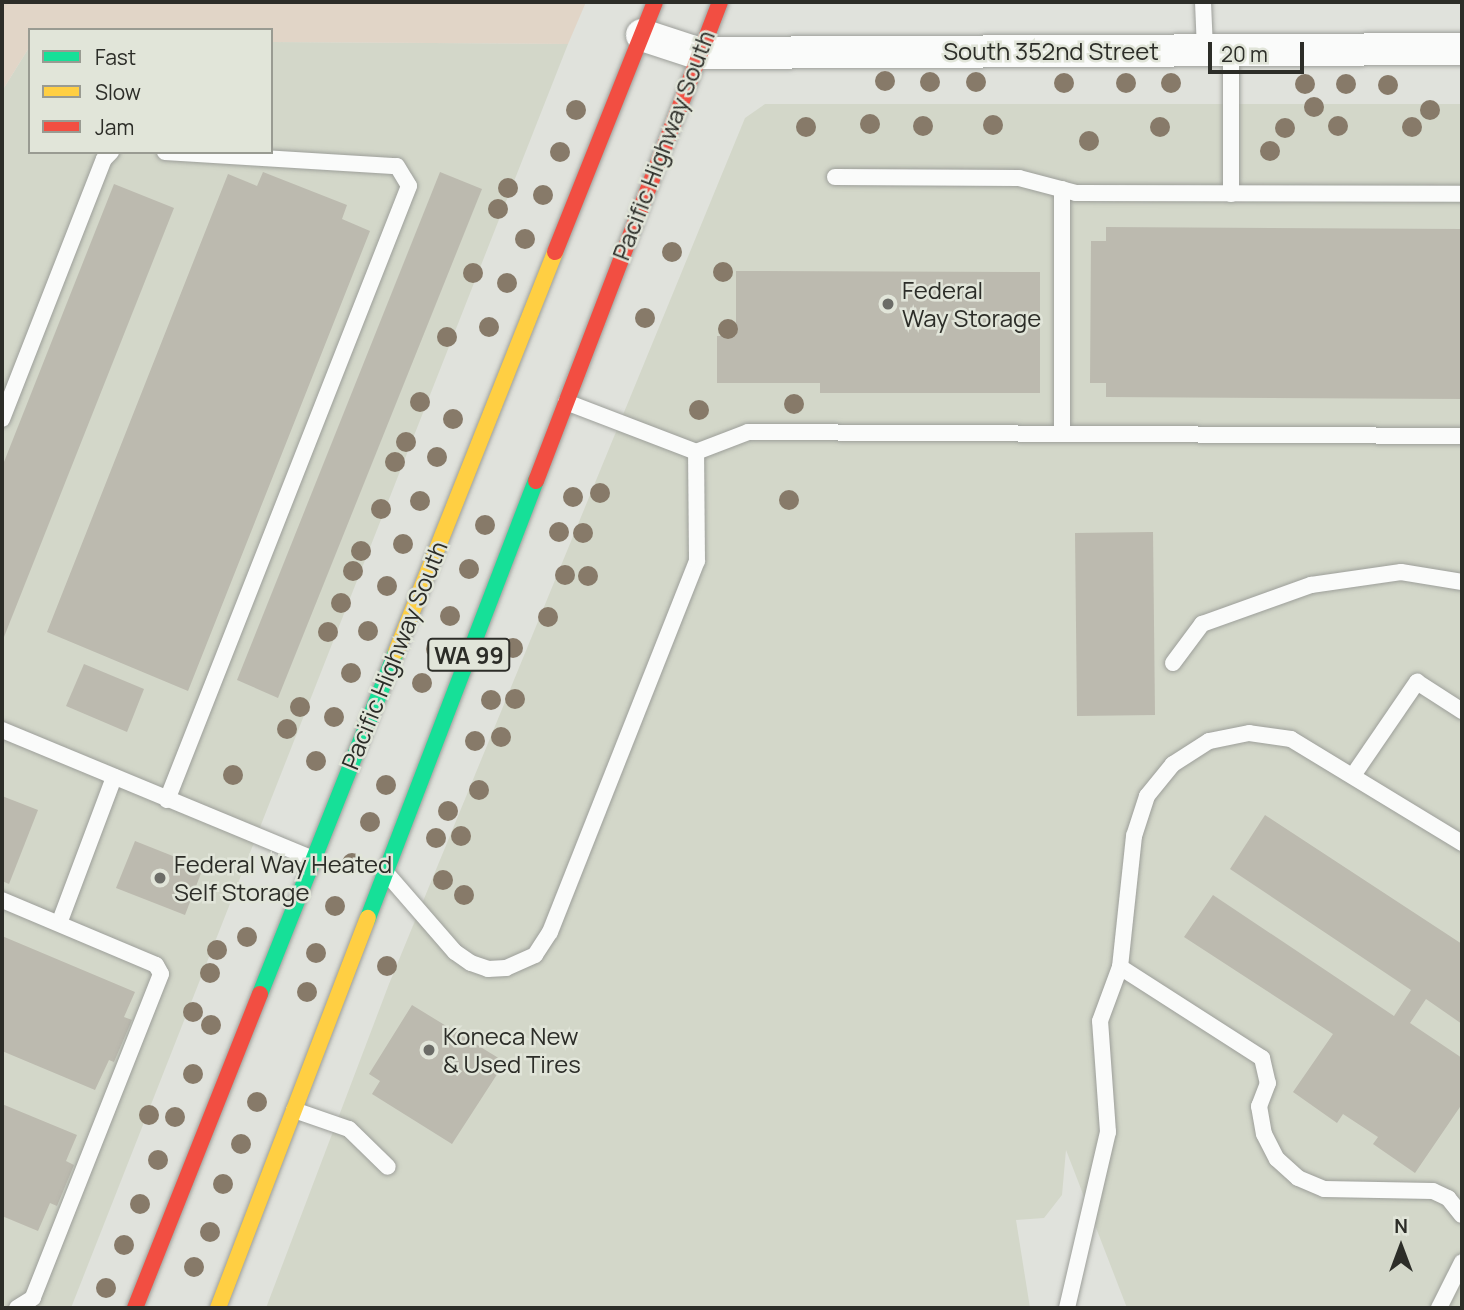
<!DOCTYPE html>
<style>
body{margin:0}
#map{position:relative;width:1464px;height:1310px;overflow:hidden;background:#e0e2dc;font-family:Manrope,sans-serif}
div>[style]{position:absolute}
.built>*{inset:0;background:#d3d7c9}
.green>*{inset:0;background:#e1d5c7}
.building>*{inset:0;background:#bcbaaf}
.roads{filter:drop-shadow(0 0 2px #9d9f9a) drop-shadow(0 0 2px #9d9f9a)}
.lane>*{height:16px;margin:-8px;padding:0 8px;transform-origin:8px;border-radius:8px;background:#fafbfa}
.street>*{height:32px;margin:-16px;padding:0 16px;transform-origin:16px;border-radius:16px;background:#fafbfa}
.fast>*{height:16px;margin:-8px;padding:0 8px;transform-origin:8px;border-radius:8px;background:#16e098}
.slow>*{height:16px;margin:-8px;padding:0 8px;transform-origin:8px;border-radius:8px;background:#ffcf43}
.jam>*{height:16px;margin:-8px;padding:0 8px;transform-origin:8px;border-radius:8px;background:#f24e42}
.trees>*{width:20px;height:20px;margin:-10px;border-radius:50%;background:#877a69}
.dots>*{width:19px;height:19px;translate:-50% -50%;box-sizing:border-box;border:4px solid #e1e5d9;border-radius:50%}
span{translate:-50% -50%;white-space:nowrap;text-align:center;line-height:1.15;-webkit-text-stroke:5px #e1e5d9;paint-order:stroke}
.shield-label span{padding:2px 5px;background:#e1e5d9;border:2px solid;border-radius:5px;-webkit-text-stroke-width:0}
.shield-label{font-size:23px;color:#2c2d28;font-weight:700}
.street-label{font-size:24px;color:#2c2d28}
.poi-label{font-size:24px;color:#2c2d28}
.left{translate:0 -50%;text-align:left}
.frame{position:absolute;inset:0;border:4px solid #2c2d28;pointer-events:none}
.legend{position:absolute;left:28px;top:28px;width:245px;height:126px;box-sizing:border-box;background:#e1e5d9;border:2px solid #999b92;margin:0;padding:9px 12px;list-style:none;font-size:21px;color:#2c2d28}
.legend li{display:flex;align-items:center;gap:14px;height:35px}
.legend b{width:35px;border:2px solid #999b92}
.north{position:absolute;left:1366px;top:1212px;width:70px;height:70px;-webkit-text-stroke:5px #e1e5d9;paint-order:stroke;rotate:0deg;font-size:19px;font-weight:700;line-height:28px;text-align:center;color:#2c2d28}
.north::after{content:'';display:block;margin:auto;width:24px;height:32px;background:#2c2d28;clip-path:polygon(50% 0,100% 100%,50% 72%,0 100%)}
.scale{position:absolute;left:1208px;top:42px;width:96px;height:32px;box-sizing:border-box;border:4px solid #2c2d28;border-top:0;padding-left:9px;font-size:21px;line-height:24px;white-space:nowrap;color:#2c2d28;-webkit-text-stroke:5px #e1e5d9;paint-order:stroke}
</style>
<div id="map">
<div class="built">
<i style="clip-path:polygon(271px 42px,568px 44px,71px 1308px,2px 1308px,2px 91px,30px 46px,30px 152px,271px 152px)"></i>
<i style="clip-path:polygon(765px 104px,1462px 104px,1462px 1308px,1127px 1308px,1066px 1150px,1062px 1195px,1044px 1218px,1016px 1220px,1030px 1308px,266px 1308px,389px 984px,745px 118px)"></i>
</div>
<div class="green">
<i style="clip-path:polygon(2px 2px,586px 2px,568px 44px,271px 42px,271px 30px,30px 30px,30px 46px,2px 91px)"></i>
</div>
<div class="building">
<i style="clip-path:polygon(263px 172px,347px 205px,342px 219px,370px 231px,188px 691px,47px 632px,228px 174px,257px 186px)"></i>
<i style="clip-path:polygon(440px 172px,482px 189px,278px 698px,237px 680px)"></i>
<i style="clip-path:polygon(114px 184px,174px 208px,2px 642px,2px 467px)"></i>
<i style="clip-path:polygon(1106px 227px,1462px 229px,1462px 399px,1106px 397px,1106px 383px,1090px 383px,1091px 241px,1106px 241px)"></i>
<i style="clip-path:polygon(736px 271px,1040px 272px,1040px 393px,820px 393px,820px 383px,717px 383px,717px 336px,736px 336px)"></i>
<i style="clip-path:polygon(1153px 532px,1155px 715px,1077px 716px,1075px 533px)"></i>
<i style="clip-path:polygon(84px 664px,144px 689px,127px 732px,66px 706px)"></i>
<i style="clip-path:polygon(2px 796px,38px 810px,9px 884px,2px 881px)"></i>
<i style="clip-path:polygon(1265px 815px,1462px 944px,1462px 1024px,1426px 999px,1410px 1023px,1462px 1058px,1462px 1104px,1415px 1173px,1373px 1144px,1378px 1137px,1343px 1114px,1337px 1123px,1293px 1092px,1333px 1034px,1184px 937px,1213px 895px,1394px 1016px,1411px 990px,1230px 869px)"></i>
<i style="clip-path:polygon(135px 841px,203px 868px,185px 915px,116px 888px)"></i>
<i style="clip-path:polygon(2px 936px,135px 992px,124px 1017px,132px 1020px,114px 1062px,109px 1060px,95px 1090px,2px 1051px)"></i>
<i style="clip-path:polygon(412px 1005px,505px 1062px,452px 1144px,372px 1094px,380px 1081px,369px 1074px)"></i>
<i style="clip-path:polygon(2px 1104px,77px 1135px,66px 1161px,74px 1165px,57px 1206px,50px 1203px,38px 1231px,2px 1216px)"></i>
</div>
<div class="roads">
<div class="lane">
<i style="left:1203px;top:2px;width:48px;rotate:87.6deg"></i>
<i style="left:1231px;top:52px;width:142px;rotate:90deg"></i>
<i style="left:165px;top:152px;width:232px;rotate:3.5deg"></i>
<i style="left:397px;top:166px;width:23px;rotate:59deg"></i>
<i style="left:409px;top:186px;width:660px;rotate:111.51deg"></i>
<i style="left:835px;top:177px;width:184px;rotate:0.3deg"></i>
<i style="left:1019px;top:178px;width:59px;rotate:14.7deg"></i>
<i style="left:1076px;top:193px;width:386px;rotate:0.1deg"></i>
<i style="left:1062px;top:189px;width:245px;rotate:90deg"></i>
<i style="left:566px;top:402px;width:139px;rotate:21deg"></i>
<i style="left:696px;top:452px;width:56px;rotate:-21deg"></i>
<i style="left:748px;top:432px;width:714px;rotate:0.32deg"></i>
<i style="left:2px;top:419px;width:279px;rotate:-68.6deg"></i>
<i style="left:104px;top:159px;width:10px;rotate:-45deg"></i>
<i style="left:1173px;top:663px;width:49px;rotate:-53.4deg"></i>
<i style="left:1202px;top:624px;width:116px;rotate:-19.7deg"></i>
<i style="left:1311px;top:585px;width:91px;rotate:-8.2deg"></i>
<i style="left:1401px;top:572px;width:62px;rotate:9.3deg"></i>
<i style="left:2px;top:730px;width:337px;rotate:22.5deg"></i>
<i style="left:1354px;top:774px;width:112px;rotate:-55.6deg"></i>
<i style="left:1417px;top:682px;width:54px;rotate:32.8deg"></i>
<i style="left:1462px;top:843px;width:200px;rotate:-148.7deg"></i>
<i style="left:1291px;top:739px;width:42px;rotate:-171.9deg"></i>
<i style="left:1249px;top:733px;width:41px;rotate:168.7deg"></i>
<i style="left:1209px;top:741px;width:43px;rotate:147.4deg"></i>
<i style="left:1173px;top:764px;width:41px;rotate:129.1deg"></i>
<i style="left:1147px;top:796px;width:42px;rotate:108deg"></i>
<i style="left:1134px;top:836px;width:132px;rotate:96.1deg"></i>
<i style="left:1120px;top:967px;width:169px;rotate:32.7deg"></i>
<i style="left:1262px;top:1058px;width:26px;rotate:77deg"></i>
<i style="left:1268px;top:1083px;width:25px;rotate:111deg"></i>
<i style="left:1259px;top:1106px;width:28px;rotate:80deg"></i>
<i style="left:1264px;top:1134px;width:28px;rotate:63deg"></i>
<i style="left:1277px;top:1159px;width:28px;rotate:42deg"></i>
<i style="left:1298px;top:1178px;width:28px;rotate:23deg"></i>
<i style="left:1324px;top:1189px;width:109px;rotate:1.1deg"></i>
<i style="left:1433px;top:1191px;width:17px;rotate:25deg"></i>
<i style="left:1448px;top:1198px;width:22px;rotate:51deg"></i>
<i style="left:388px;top:875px;width:102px;rotate:49deg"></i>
<i style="left:455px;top:952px;width:19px;rotate:35deg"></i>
<i style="left:471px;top:963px;width:18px;rotate:19deg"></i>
<i style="left:488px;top:969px;width:18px;rotate:-3deg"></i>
<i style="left:506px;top:968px;width:32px;rotate:-24deg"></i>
<i style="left:535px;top:955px;width:27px;rotate:-57deg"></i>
<i style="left:550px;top:932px;width:399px;rotate:-68.4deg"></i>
<i style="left:697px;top:561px;width:109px;rotate:-90.5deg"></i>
<i style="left:2px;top:900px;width:167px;rotate:22.9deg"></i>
<i style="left:156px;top:965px;width:10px;rotate:61deg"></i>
<i style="left:161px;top:974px;width:348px;rotate:111.6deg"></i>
<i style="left:33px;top:1298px;width:19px;rotate:148deg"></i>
<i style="left:60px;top:921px;width:154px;rotate:-69.4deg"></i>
<i style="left:294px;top:1110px;width:58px;rotate:19.1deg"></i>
<i style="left:349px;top:1129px;width:54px;rotate:44.3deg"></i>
<i style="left:1067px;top:1308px;width:181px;rotate:-76.9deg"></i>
<i style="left:1108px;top:1132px;width:111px;rotate:-94.1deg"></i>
<i style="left:1100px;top:1021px;width:58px;rotate:-69.7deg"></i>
<i style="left:1439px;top:1308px;width:51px;rotate:-63.4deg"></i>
</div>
<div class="street">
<i style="left:642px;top:35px;width:58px;rotate:18.1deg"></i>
<i style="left:697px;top:53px;width:765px;rotate:-0.3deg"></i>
</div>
<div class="fast">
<i style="left:368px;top:918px;width:468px;rotate:-69deg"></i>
<i style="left:260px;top:994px;width:368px;rotate:-68.3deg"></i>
</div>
<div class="slow">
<i style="left:396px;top:652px;width:430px;rotate:-68.3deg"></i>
<i style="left:218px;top:1308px;width:418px;rotate:-69deg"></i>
</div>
<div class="jam">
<i style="left:555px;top:252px;width:269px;rotate:-68.2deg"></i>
<i style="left:536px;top:481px;width:513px;rotate:-68.99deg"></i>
<i style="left:135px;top:1308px;width:338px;rotate:-68.3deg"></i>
</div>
</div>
<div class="trees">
<i style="left:885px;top:81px"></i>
<i style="left:930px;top:82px"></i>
<i style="left:976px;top:82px"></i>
<i style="left:1064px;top:83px"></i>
<i style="left:1126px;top:83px"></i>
<i style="left:1171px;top:83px"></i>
<i style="left:1305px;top:84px"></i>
<i style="left:1346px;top:84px"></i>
<i style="left:1388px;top:85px"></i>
<i style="left:1314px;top:107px"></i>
<i style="left:576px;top:110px"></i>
<i style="left:1430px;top:110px"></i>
<i style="left:870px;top:124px"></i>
<i style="left:993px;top:125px"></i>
<i style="left:923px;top:126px"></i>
<i style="left:1338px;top:126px"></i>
<i style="left:806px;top:127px"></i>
<i style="left:1160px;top:127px"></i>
<i style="left:1412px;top:127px"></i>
<i style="left:1285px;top:128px"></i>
<i style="left:1089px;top:141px"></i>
<i style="left:1270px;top:151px"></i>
<i style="left:560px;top:152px"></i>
<i style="left:508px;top:188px"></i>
<i style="left:543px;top:195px"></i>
<i style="left:498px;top:209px"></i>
<i style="left:525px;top:239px"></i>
<i style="left:672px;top:252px"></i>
<i style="left:723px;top:272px"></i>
<i style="left:473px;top:273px"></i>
<i style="left:507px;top:283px"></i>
<i style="left:645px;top:318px"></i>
<i style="left:489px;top:327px"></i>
<i style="left:728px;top:329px"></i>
<i style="left:447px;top:337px"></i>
<i style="left:420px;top:402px"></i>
<i style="left:794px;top:404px"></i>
<i style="left:699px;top:410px"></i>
<i style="left:453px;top:419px"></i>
<i style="left:406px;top:442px"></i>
<i style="left:437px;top:457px"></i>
<i style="left:395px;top:462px"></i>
<i style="left:600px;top:493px"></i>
<i style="left:573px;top:497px"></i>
<i style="left:789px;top:500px"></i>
<i style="left:420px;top:501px"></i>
<i style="left:381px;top:509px"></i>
<i style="left:485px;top:525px"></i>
<i style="left:559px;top:532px"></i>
<i style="left:583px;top:533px"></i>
<i style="left:403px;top:544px"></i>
<i style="left:361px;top:551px"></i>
<i style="left:469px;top:569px"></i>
<i style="left:353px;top:571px"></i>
<i style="left:565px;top:575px"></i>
<i style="left:588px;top:576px"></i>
<i style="left:387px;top:586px"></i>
<i style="left:341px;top:603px"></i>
<i style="left:450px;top:616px"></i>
<i style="left:548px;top:617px"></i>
<i style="left:368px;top:631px"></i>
<i style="left:328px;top:632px"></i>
<i style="left:513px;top:648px"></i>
<i style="left:436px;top:649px"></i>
<i style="left:351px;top:673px"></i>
<i style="left:422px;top:683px"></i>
<i style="left:515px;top:699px"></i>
<i style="left:491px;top:700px"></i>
<i style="left:300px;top:707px"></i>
<i style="left:334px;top:717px"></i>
<i style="left:287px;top:729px"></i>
<i style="left:501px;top:737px"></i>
<i style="left:475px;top:741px"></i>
<i style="left:316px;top:761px"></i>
<i style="left:233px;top:775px"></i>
<i style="left:386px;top:785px"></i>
<i style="left:479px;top:790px"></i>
<i style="left:448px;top:811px"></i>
<i style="left:370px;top:822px"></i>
<i style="left:461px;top:836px"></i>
<i style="left:436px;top:838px"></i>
<i style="left:352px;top:863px"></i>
<i style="left:443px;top:880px"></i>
<i style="left:464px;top:895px"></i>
<i style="left:335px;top:906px"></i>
<i style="left:247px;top:937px"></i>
<i style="left:217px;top:950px"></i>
<i style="left:316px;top:953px"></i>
<i style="left:387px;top:966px"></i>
<i style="left:210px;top:973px"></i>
<i style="left:307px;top:992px"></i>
<i style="left:193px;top:1012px"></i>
<i style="left:211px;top:1025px"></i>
<i style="left:193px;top:1074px"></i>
<i style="left:257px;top:1102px"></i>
<i style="left:149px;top:1115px"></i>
<i style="left:175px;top:1117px"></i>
<i style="left:241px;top:1144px"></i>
<i style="left:158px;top:1160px"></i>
<i style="left:223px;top:1184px"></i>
<i style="left:140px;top:1204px"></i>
<i style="left:210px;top:1232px"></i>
<i style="left:124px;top:1245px"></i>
<i style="left:194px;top:1267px"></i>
<i style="left:106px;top:1288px"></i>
</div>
<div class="dots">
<i style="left:888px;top:304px;background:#6b6c67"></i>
<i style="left:160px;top:878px;background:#6b6c67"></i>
<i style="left:429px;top:1050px;background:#6b6c67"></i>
</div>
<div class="shield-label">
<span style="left:469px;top:655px">WA 99</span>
</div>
<div class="street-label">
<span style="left:1051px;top:51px">South 352nd Street</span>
<span style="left:663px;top:145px;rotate:-69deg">Pacific Highway South</span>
<span style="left:394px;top:655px;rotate:-68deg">Pacific Highway South</span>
</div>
<div class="poi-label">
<span class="left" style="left:902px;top:304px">Federal<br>Way Storage</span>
<span class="left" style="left:174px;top:878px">Federal Way Heated<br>Self Storage</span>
<span class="left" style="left:443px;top:1050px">Koneca New<br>&amp; Used Tires</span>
</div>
<div class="frame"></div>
<ul class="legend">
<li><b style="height:9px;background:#16e098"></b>Fast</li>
<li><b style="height:9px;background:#ffcf43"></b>Slow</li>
<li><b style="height:9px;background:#f24e42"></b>Jam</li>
</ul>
<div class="north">N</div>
<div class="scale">20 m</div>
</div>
